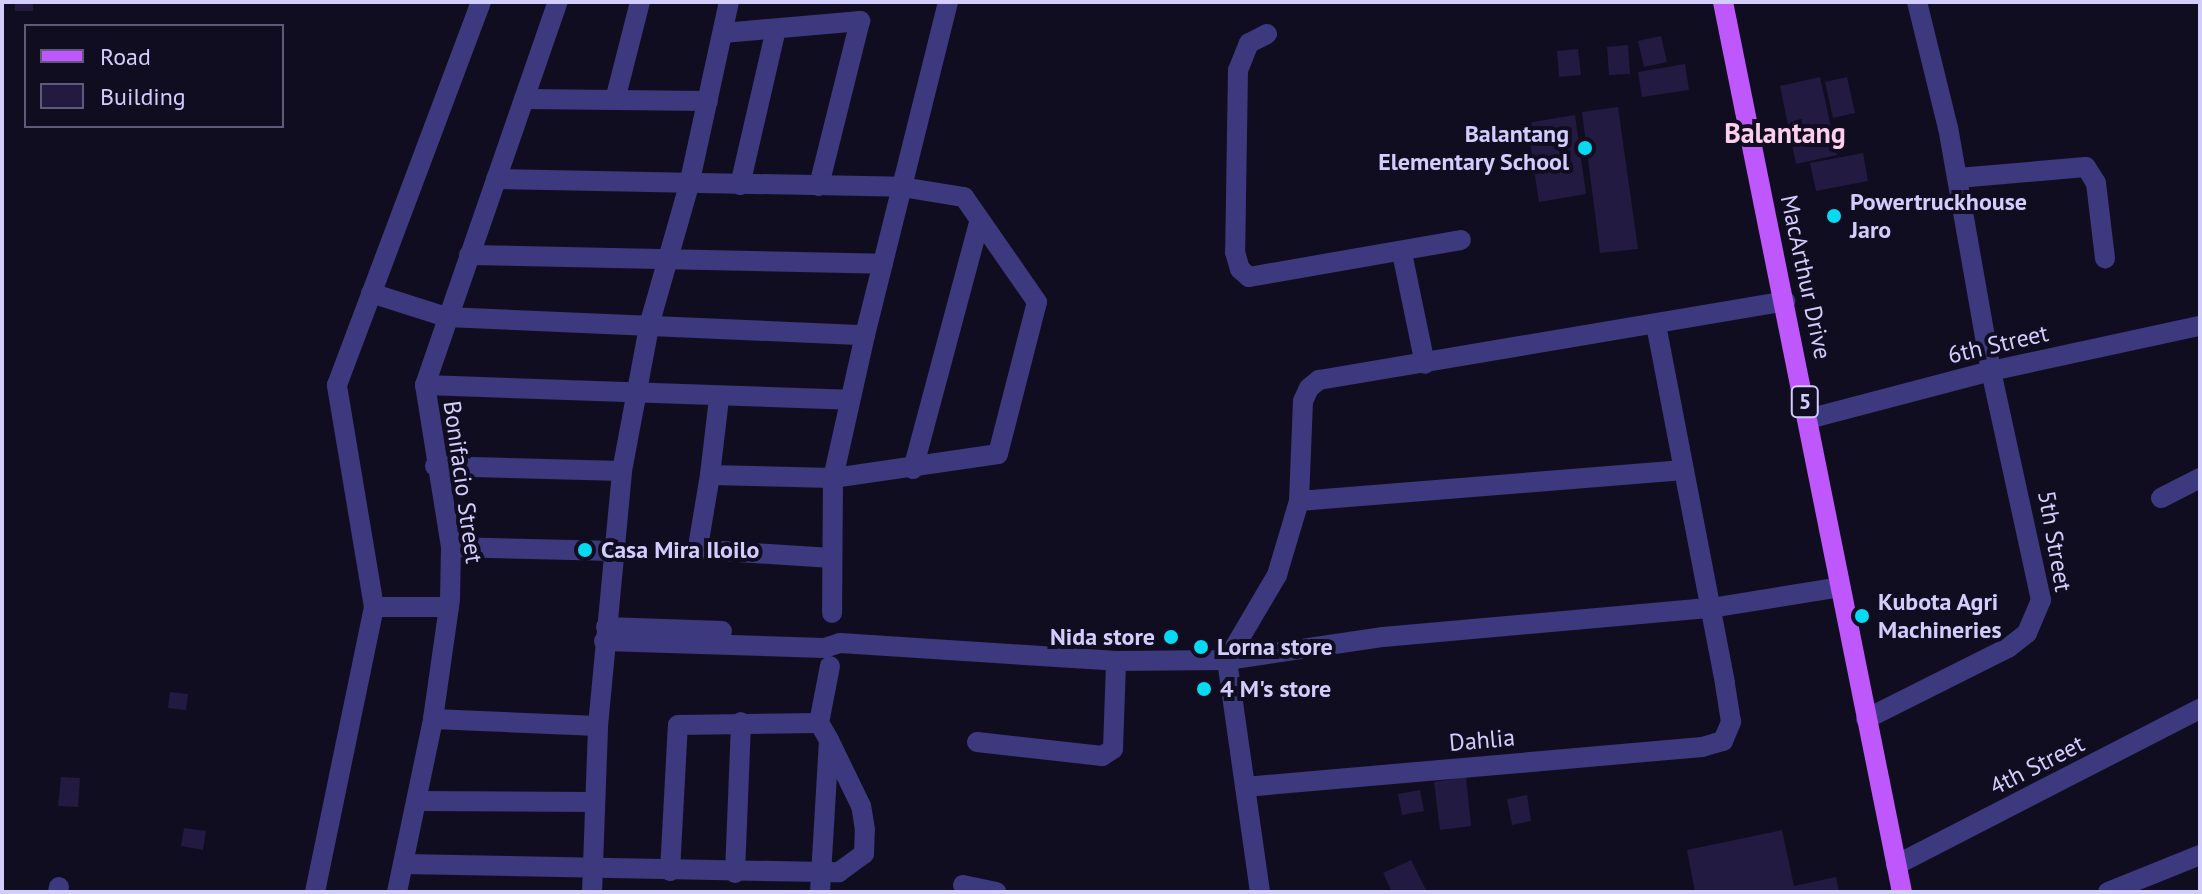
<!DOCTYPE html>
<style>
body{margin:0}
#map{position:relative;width:2202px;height:894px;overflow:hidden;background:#110d20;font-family:"PT Sans",sans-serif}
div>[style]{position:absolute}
.building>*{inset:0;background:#221a41}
.minor>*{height:20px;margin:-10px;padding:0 10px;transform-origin:10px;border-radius:10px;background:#3c397e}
.major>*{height:20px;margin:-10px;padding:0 10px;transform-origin:10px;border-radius:10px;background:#be57fc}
.dots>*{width:22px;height:22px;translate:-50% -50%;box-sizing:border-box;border:4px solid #110d20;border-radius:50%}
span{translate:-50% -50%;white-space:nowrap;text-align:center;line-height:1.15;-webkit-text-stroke:8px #110d20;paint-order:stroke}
.shield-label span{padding:2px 6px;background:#110d20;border:2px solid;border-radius:6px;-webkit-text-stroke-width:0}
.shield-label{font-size:22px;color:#d3cdfe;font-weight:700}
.poi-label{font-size:24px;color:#d3cdfe;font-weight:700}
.right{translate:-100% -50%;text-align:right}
.left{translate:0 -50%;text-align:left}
.street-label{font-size:24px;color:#d3cdfe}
.quarter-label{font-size:28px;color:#fecfed;font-weight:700}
.frame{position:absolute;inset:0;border:4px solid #d3cdfe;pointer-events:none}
.legend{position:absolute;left:24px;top:24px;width:260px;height:104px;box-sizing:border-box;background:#110d20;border:2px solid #5f5a79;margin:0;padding:10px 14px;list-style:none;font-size:24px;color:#d3cdfe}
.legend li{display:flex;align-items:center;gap:16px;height:40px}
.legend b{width:40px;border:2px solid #5f5a79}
</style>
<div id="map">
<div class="building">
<i style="clip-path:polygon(15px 2px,33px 2px,33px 11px,15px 11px)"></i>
<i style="clip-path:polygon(1661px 36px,1667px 62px,1644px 67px,1638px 41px)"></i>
<i style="clip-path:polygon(1628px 45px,1630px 74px,1609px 75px,1607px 47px)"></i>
<i style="clip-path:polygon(1578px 49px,1581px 75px,1559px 77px,1557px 51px)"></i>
<i style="clip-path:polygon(1685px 64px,1689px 90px,1642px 97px,1638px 72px)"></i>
<i style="clip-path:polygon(1820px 77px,1837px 155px,1796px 164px,1780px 86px)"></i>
<i style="clip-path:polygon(1847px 77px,1855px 113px,1833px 118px,1825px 82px)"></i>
<i style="clip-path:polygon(1618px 107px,1638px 249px,1600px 253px,1582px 112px)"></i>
<i style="clip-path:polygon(1575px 115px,1586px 194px,1539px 202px,1527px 123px)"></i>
<i style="clip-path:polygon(1863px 153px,1868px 181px,1816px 191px,1810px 163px)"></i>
<i style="clip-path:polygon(170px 692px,188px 694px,186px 710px,168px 708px)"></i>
<i style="clip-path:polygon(61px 777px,80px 778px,78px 807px,58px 806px)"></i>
<i style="clip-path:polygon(1466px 777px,1471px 826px,1440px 830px,1434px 782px)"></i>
<i style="clip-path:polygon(1420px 790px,1424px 811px,1402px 815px,1398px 794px)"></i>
<i style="clip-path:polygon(1527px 795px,1531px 821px,1512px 825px,1507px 799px)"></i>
<i style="clip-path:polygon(184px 828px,206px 831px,203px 850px,181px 846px)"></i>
<i style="clip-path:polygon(1782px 830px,1794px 886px,1836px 877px,1839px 892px,1695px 892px,1687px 850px)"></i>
<i style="clip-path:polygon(1411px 860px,1427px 892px,1392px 892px,1383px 873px)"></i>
</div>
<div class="minor">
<i style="left:723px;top:33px;width:138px;rotate:-5deg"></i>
<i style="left:860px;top:21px;width:170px;rotate:104deg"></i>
<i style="left:1267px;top:34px;width:20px;rotate:153deg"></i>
<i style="left:1249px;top:43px;width:29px;rotate:112deg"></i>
<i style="left:1238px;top:70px;width:182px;rotate:90.9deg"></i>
<i style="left:1235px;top:252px;width:18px;rotate:74deg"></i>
<i style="left:1240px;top:269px;width:12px;rotate:42deg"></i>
<i style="left:1249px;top:277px;width:215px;rotate:-9.9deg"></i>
<i style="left:524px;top:99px;width:184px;rotate:0.6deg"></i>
<i style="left:615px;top:100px;width:101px;rotate:-75.7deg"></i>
<i style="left:1958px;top:178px;width:128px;rotate:-4.9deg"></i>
<i style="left:2086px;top:167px;width:19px;rotate:58deg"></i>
<i style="left:2096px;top:183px;width:76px;rotate:83.2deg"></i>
<i style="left:496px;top:179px;width:406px;rotate:1.1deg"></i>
<i style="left:902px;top:187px;width:63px;rotate:9.2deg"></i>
<i style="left:964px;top:197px;width:128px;rotate:55.2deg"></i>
<i style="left:1037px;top:302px;width:157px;rotate:104.4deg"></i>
<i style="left:998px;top:454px;width:167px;rotate:171.7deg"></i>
<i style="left:833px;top:478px;width:123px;rotate:-178.6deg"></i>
<i style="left:710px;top:475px;width:67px;rotate:99.5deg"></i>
<i style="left:699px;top:541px;width:11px;rotate:52deg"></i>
<i style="left:706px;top:550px;width:126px;rotate:3.6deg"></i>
<i style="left:740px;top:185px;width:160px;rotate:-77deg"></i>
<i style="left:1402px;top:253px;width:113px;rotate:78.3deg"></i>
<i style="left:469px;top:255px;width:414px;rotate:1.2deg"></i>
<i style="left:371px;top:293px;width:79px;rotate:17.7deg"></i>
<i style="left:446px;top:317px;width:419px;rotate:2.5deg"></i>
<i style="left:865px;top:335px;width:147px;rotate:102.6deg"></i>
<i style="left:833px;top:478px;width:135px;rotate:90.4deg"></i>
<i style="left:865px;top:335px;width:343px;rotate:-76deg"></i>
<i style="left:425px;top:385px;width:424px;rotate:2deg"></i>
<i style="left:1808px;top:419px;width:189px;rotate:-14.7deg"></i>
<i style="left:1991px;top:371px;width:214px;rotate:-12.2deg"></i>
<i style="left:435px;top:466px;width:187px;rotate:1.5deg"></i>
<i style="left:913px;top:469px;width:256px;rotate:-75deg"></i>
<i style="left:710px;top:475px;width:78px;rotate:-83.3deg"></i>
<i style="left:2161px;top:498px;width:44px;rotate:-27.1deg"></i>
<i style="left:1299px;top:501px;width:383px;rotate:-4.6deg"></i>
<i style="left:451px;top:547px;width:163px;rotate:1.4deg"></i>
<i style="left:374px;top:607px;width:75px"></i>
<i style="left:606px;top:627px;width:116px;rotate:2deg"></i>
<i style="left:604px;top:641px;width:220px;rotate:1.8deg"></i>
<i style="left:824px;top:648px;width:17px;rotate:-17deg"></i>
<i style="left:840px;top:643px;width:277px;rotate:3.7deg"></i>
<i style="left:1116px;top:661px;width:111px;rotate:-0.5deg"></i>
<i style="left:1227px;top:660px;width:158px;rotate:-8.4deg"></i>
<i style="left:1383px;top:637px;width:329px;rotate:-5.1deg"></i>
<i style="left:1711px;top:608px;width:131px;rotate:-9.2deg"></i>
<i style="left:433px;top:719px;width:165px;rotate:2.4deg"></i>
<i style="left:1866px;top:719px;width:159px;rotate:-26.6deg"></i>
<i style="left:2008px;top:648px;width:24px;rotate:-38deg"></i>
<i style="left:2027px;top:633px;width:36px;rotate:-67deg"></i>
<i style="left:2041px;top:600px;width:234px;rotate:-102.3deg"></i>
<i style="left:1991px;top:371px;width:247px;rotate:-100deg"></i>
<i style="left:1948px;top:128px;width:130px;rotate:-103.8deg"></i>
<i style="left:977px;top:742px;width:126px;rotate:6.4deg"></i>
<i style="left:1102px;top:756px;width:13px;rotate:-32deg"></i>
<i style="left:1113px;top:749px;width:88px;rotate:-88deg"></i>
<i style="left:1245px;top:787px;width:459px;rotate:-5deg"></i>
<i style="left:1702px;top:747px;width:22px;rotate:-16deg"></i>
<i style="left:1723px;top:741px;width:21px;rotate:-67deg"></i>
<i style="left:1731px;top:722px;width:39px;rotate:-99deg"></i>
<i style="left:1725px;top:683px;width:364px;rotate:-100.9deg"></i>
<i style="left:418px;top:801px;width:177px;rotate:0.3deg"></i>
<i style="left:404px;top:864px;width:435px;rotate:1.1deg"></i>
<i style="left:839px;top:872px;width:31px;rotate:-36deg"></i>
<i style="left:864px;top:854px;width:24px;rotate:-88deg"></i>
<i style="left:865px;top:830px;width:24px;rotate:-99deg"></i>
<i style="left:861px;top:806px;width:73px;rotate:-115.9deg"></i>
<i style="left:1896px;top:865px;width:342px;rotate:-27.2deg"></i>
<i style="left:670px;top:871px;width:146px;rotate:-86.9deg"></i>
<i style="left:678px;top:725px;width:141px;rotate:-0.8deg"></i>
<i style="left:735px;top:873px;width:151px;rotate:-87.7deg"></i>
<i style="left:963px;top:885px;width:34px;rotate:12deg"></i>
<i style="left:58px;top:892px;width:5px;rotate:-79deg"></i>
<i style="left:315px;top:892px;width:291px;rotate:-78.3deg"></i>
<i style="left:374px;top:607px;width:225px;rotate:-99.5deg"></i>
<i style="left:337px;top:385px;width:409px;rotate:-69.4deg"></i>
<i style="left:397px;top:892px;width:177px;rotate:-78.2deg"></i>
<i style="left:433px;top:719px;width:121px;rotate:-81.9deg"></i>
<i style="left:450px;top:599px;width:52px;rotate:-88.9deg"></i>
<i style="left:451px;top:547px;width:164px;rotate:-99.1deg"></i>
<i style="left:425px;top:385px;width:405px;rotate:-70.9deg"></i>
<i style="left:592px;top:892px;width:166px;rotate:-87.9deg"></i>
<i style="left:598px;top:726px;width:256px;rotate:-84.6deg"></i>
<i style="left:622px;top:471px;width:152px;rotate:-79.4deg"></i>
<i style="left:650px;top:322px;width:142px;rotate:-74.1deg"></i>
<i style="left:689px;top:185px;width:187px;rotate:-77.7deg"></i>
<i style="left:820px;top:892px;width:152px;rotate:-86.6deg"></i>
<i style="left:829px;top:740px;width:20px;rotate:-120deg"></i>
<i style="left:819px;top:723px;width:58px;rotate:-79.1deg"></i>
<i style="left:1260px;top:892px;width:234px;rotate:-98.1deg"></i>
<i style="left:1227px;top:660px;width:99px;rotate:-59.5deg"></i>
<i style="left:1277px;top:575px;width:77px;rotate:-73.4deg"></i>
<i style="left:1299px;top:501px;width:100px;rotate:-87.7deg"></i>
<i style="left:1303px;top:401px;width:14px;rotate:-65deg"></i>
<i style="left:1309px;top:388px;width:13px;rotate:-39deg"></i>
<i style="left:1319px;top:380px;width:473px;rotate:-9.6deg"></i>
<i style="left:2108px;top:892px;width:99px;rotate:-21.9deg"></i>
</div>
<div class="major">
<i style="left:1723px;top:2px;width:908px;rotate:78.63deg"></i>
</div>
<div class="dots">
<i style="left:1585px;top:148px;background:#05daf2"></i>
<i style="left:1834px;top:216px;background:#05daf2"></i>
<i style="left:585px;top:550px;background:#05daf2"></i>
<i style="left:1862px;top:616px;background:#05daf2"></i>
<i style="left:1171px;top:637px;background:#05daf2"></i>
<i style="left:1201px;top:647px;background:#05daf2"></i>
<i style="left:1204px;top:689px;background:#05daf2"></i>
</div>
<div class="shield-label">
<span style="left:1805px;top:402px">5</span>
</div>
<div class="poi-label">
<span class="right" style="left:1569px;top:148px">Balantang<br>Elementary School</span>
<span class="left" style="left:1850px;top:216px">Powertruckhouse<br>Jaro</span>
<span class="left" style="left:601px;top:550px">Casa Mira Iloilo</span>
<span class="left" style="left:1878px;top:616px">Kubota Agri<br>Machineries</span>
<span class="right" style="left:1155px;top:637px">Nida store</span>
<span class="left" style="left:1217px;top:647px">Lorna store</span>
<span class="left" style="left:1220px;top:689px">4 M's store</span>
</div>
<div class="street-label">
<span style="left:1806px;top:277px;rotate:78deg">MacArthur Drive</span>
<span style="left:1998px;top:344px;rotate:-13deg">6th Street</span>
<span style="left:463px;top:482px;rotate:82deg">Bonifacio Street</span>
<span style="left:2055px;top:541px;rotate:80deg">5th Street</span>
<span style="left:1482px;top:740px;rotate:-5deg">Dahlia</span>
<span style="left:2037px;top:765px;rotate:-27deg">4th Street</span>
</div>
<div class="quarter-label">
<span style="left:1785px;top:133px">Balantang</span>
</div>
<div class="frame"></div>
<ul class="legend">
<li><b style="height:10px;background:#be57fc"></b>Road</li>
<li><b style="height:22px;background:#221a41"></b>Building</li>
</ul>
</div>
